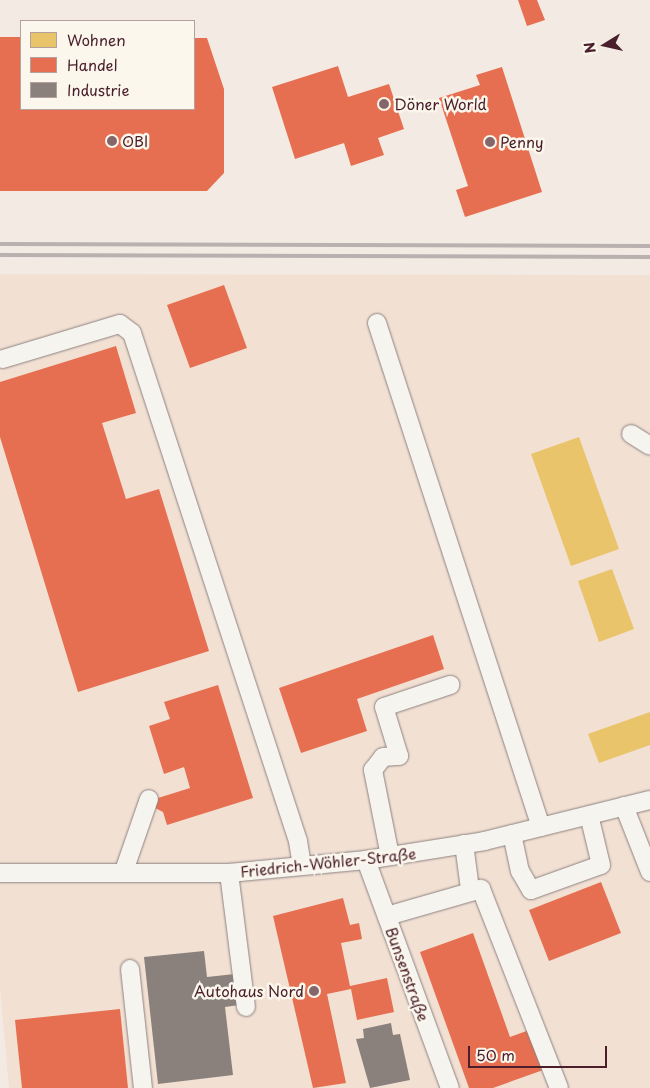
<!DOCTYPE html>
<meta charset="utf-8">
<style>
body{margin:0}
#map{position:relative;width:650px;height:1088px;overflow:hidden;background:#f3ebe3;font-family:"Playpen Sans",sans-serif}
div>[style]{position:absolute}
.built>*{inset:0;background:#f2e0d3}
.homes>*{inset:0;background:#e9c46a}
.shops>*{inset:0;background:#e76f51}
.industry>*{inset:0;background:#8a817c}
.roads{filter:drop-shadow(0 0 1px #8e8281) drop-shadow(0 0 1px #8e8281)}
.minor>*{height:18px;margin:-9px;padding:0 9px;transform-origin:9px;border-radius:9px;background:#f6f4ef}
.rail>*{height:4px;margin:-2px;padding:0 2px;transform-origin:2px;border-radius:2px;background:#b8b1af}
.dots>*{width:14px;height:14px;translate:-50% -50%;box-sizing:border-box;border:2px solid #fbf7ec;border-radius:50%}
span{translate:-50% -50%;white-space:nowrap;text-align:center;line-height:1.15;-webkit-text-stroke:5px #fbf7ec;paint-order:stroke}
.poi-label{font-size:15px;color:#4a1f2b}
.left{translate:0 -50%;text-align:left}
.right{translate:-100% -50%;text-align:right}
.street-label{font-size:15px;color:#4a1f2b}
.legend{position:absolute;left:20px;top:20px;width:175px;height:90px;box-sizing:border-box;background:#fbf7ec;border:1px solid #b4a19f;margin:0;padding:6px 9px;list-style:none;font-size:15px;color:#4a1f2b}
.legend li{display:flex;align-items:center;gap:10px;height:25px}
.legend b{width:25px;border:1px solid #b4a19f}
.north{position:absolute;left:580px;top:20px;width:50px;height:50px;-webkit-text-stroke:4px #fbf7ec;paint-order:stroke;rotate:260deg;font-size:14px;font-weight:700;line-height:20px;text-align:center;color:#4a1f2b}
.north::after{content:'';display:block;margin:auto;width:18px;height:22px;background:#4a1f2b;clip-path:polygon(50% 0,100% 100%,50% 72%,0 100%)}
.scale{position:absolute;left:468px;top:1046px;width:139px;height:22px;box-sizing:border-box;border:2px solid #4a1f2b;border-top:0;padding-left:6px;font-size:15px;line-height:18px;white-space:nowrap;color:#4a1f2b;-webkit-text-stroke:4px #fbf7ec;paint-order:stroke}
</style>
<div id="map">
<div class="built">
<i style="clip-path:polygon(0 274px,650px 275px,650px 1088px,9px 1088px,0 988px)"></i>
</div>
<div class="homes">
<i style="clip-path:polygon(579px 437px,619px 549px,571px 566px,531px 454px)"></i>
<i style="clip-path:polygon(612px 569px,634px 629px,599px 642px,578px 581px)"></i>
<i style="clip-path:polygon(650px 712px,650px 745px,599px 763px,588px 734px)"></i>
</div>
<div class="shops">
<i style="clip-path:polygon(518px 0,537px 0,545px 20px,527px 26px)"></i>
<i style="clip-path:polygon(0 37px,21px 37px,21px 109px,194px 109px,194px 38px,207px 38px,224px 89px,224px 173px,207px 191px,0 191px)"></i>
<i style="clip-path:polygon(338px 66px,348px 97px,389px 84px,404px 129px,378px 138px,384px 155px,351px 166px,344px 143px,295px 159px,272px 87px)"></i>
<i style="clip-path:polygon(502px 67px,542px 192px,465px 217px,456px 190px,468px 186px,439px 98px,480px 85px,476px 75px)"></i>
<i style="clip-path:polygon(224px 285px,247px 348px,190px 368px,167px 305px)"></i>
<i style="clip-path:polygon(116px 346px,136px 413px,102px 423px,126px 499px,159px 489px,209px 651px,78px 692px,0 437px,0 382px)"></i>
<i style="clip-path:polygon(433px 635px,444px 669px,357px 699px,367px 731px,301px 753px,279px 688px)"></i>
<i style="clip-path:polygon(218px 685px,253px 798px,167px 825px,163px 812px,153px 807px,158px 798px,190px 788px,184px 767px,164px 774px,149px 726px,170px 719px,164px 702px)"></i>
<i style="clip-path:polygon(601px 882px,621px 933px,549px 961px,529px 910px)"></i>
<i style="clip-path:polygon(343px 898px,350px 925px,359px 923px,362px 939px,341px 943px,350px 986px,387px 978px,394px 1012px,357px 1020px,351px 989px,327px 994px,346px 1083px,313px 1088px,273px 916px)"></i>
<i style="clip-path:polygon(473px 933px,510px 1037px,532px 1029px,546px 1069px,493px 1088px,469px 1088px,420px 952px)"></i>
<i style="clip-path:polygon(120px 1009px,128px 1088px,22px 1088px,15px 1020px)"></i>
</div>
<div class="industry">
<i style="clip-path:polygon(204px 951px,207px 977px,235px 974px,239px 1005px,225px 1007px,233px 1075px,158px 1084px,144px 957px)"></i>
<i style="clip-path:polygon(391px 1023px,393px 1035px,400px 1034px,410px 1080px,370px 1088px,356px 1039px,364px 1038px,363px 1029px)"></i>
</div>
<div class="roads">
<div class="minor">
<i style="left:377px;top:323px;width:530px;rotate:71.98deg"></i>
<i style="left:3px;top:359px;width:122px;rotate:-16.7deg"></i>
<i style="left:120px;top:324px;width:15px;rotate:37deg"></i>
<i style="left:132px;top:333px;width:534px;rotate:71.9deg"></i>
<i style="left:298px;top:841px;width:25px;rotate:81deg"></i>
<i style="left:631px;top:434px;width:22px;rotate:32deg"></i>
<i style="left:624px;top:806px;width:71px;rotate:68.5deg"></i>
<i style="left:512px;top:834px;width:38px;rotate:78deg"></i>
<i style="left:520px;top:871px;width:22px;rotate:60deg"></i>
<i style="left:531px;top:890px;width:74px;rotate:-19.7deg"></i>
<i style="left:601px;top:865px;width:51px;rotate:-103.5deg"></i>
<i style="left:464px;top:844px;width:45px;rotate:82.4deg"></i>
<i style="left:390px;top:856px;width:88px;rotate:-101.2deg"></i>
<i style="left:373px;top:770px;width:16px;rotate:-52deg"></i>
<i style="left:383px;top:757px;width:16px;rotate:-4deg"></i>
<i style="left:399px;top:756px;width:51px;rotate:-107deg"></i>
<i style="left:384px;top:707px;width:70px;rotate:-18.4deg"></i>
<i style="left:366px;top:860px;width:243px;rotate:69.8deg"></i>
<i style="left:124px;top:871px;width:76px;rotate:-70.9deg"></i>
<i style="left:0;top:873px;width:229px"></i>
<i style="left:229px;top:873px;width:138px;rotate:-5.4deg"></i>
<i style="left:366px;top:860px;width:120px;rotate:-9.1deg"></i>
<i style="left:484px;top:841px;width:171px;rotate:-13.9deg"></i>
<i style="left:229px;top:873px;width:135px;rotate:82.8deg"></i>
<i style="left:387px;top:916px;width:98px;rotate:-16deg"></i>
<i style="left:481px;top:889px;width:214px;rotate:68.6deg"></i>
<i style="left:130px;top:969px;width:120px;rotate:83.8deg"></i>
</div>
</div>
<div class="rail">
<i style="left:0;top:244px;width:650px;rotate:0.18deg"></i>
<i style="left:0;top:255px;width:650px;rotate:0.18deg"></i>
</div>
<div class="dots">
<i style="left:384px;top:104px;background:#85666b"></i>
<i style="left:112px;top:141px;background:#85666b"></i>
<i style="left:490px;top:142px;background:#85666b"></i>
<i style="left:314px;top:991px;background:#85666b"></i>
</div>
<div class="poi-label">
<span class="left" style="left:394px;top:104px">Döner World</span>
<span class="left" style="left:122px;top:141px">OBI</span>
<span class="left" style="left:500px;top:142px">Penny</span>
<span class="right" style="left:304px;top:991px">Autohaus Nord</span>
</div>
<div class="street-label">
<span style="left:328px;top:862px;rotate:-6deg">Friedrich-Wöhler-Straße</span>
<span style="left:408px;top:974px;rotate:70deg">Bunsenstraße</span>
</div>
<ul class="legend">
<li><b style="height:14px;background:#e9c46a"></b>Wohnen</li>
<li><b style="height:14px;background:#e76f51"></b>Handel</li>
<li><b style="height:14px;background:#8a817c"></b>Industrie</li>
</ul>
<div class="north">N</div>
<div class="scale">50 m</div>
</div>
